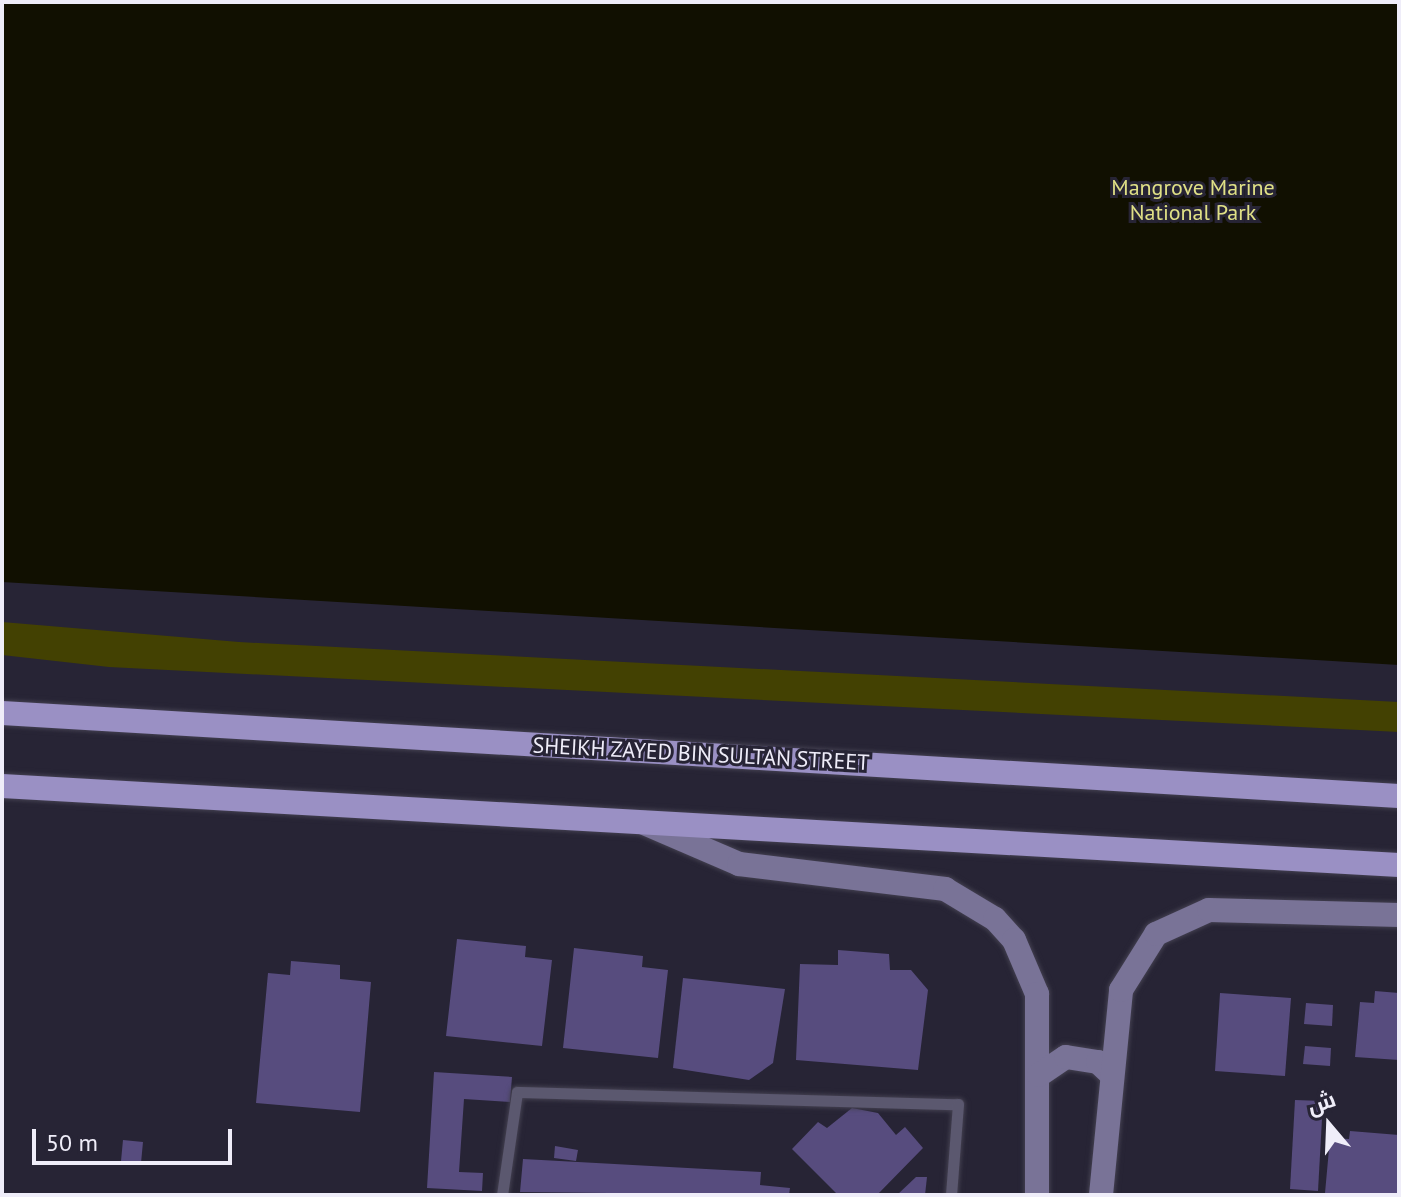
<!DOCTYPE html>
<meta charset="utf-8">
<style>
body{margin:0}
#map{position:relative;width:1401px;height:1197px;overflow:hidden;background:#272435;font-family:"PT Sans",Cairo,sans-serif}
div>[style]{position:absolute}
.green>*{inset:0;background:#434102}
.water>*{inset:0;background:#111001}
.building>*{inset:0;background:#574c7e}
.roads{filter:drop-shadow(0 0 2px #434050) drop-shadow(0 0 2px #434050)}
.service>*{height:11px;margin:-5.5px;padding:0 5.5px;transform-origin:5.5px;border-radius:5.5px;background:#5b586f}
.secondary>*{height:24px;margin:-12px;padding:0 12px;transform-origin:12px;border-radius:12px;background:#797397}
.trunk>*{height:24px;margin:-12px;padding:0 12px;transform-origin:12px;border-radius:12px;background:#9a90c4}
span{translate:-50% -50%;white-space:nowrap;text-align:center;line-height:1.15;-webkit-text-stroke:6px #272435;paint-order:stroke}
.park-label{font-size:22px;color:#e0e086}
.street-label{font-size:22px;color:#efedf9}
.frame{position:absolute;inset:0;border:4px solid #efedf9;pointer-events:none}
.north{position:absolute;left:1289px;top:1085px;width:80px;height:80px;-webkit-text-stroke:6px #272435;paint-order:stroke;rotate:341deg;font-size:22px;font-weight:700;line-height:32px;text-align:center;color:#efedf9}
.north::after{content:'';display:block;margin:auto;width:28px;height:36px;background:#efedf9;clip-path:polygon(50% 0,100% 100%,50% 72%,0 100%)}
.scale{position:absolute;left:32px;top:1129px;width:200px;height:36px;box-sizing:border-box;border:4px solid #efedf9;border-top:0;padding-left:10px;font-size:24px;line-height:28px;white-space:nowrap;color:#efedf9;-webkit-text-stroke:6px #272435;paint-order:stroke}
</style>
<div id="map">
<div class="green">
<i style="clip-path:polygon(2px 622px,239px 642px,1399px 702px,1399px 732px,109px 667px,2px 655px)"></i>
</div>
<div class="water">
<i style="clip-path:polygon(2px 2px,1399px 2px,1399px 665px,2px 582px)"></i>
</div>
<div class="building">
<i style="clip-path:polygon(457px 939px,526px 946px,525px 957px,552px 960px,542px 1046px,446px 1036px)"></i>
<i style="clip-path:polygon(574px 948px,643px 956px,642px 967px,668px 970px,658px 1058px,563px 1048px)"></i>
<i style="clip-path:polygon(838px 950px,889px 954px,890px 970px,911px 970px,928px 990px,918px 1070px,796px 1060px,800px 964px,838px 965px)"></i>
<i style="clip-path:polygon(291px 961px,340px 965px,340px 979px,371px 982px,360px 1112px,256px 1103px,268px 973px,290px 975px)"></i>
<i style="clip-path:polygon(683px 978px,785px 989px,773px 1063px,749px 1080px,673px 1068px)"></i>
<i style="clip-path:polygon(1375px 991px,1399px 993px,1399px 1060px,1355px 1057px,1360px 1002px,1374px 1003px)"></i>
<i style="clip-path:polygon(1220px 993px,1291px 998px,1285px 1076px,1215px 1071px)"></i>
<i style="clip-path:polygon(1306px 1003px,1333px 1005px,1332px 1026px,1304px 1024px)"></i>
<i style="clip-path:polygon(1305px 1046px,1331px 1048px,1330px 1066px,1303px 1064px)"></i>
<i style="clip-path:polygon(434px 1072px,512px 1077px,510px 1102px,464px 1099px,459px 1172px,483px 1173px,482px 1191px,427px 1188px)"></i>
<i style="clip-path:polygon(1295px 1100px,1323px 1101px,1318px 1191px,1290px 1189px)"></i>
<i style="clip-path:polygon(852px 1108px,878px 1113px,896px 1135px,905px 1127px,923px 1148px,877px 1195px,838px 1195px,792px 1149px,818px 1122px,827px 1128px)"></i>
<i style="clip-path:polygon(1350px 1131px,1399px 1135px,1399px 1195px,1325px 1193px,1330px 1138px,1349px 1139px)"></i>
<i style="clip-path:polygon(123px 1140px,143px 1142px,141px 1163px,121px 1161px)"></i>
<i style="clip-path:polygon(555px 1146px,578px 1150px,576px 1161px,554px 1158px)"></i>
<i style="clip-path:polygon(523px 1159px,761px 1172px,760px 1185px,790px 1188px,789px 1195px,520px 1192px)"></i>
<i style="clip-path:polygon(916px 1177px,927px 1177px,925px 1195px,897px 1195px)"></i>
</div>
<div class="roads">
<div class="service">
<i style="left:502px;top:1195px;width:104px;rotate:-81.7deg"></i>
<i style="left:517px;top:1092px;width:441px;rotate:1.6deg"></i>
<i style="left:958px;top:1104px;width:91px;rotate:94.4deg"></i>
</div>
<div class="secondary">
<i style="left:644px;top:823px;width:103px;rotate:23.3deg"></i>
<i style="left:739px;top:864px;width:208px;rotate:6.9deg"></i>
<i style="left:945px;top:889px;width:58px;rotate:31deg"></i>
<i style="left:995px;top:919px;width:28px;rotate:48deg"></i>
<i style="left:1014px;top:940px;width:59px;rotate:66.9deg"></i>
<i style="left:1037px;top:994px;width:201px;rotate:90deg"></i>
<i style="left:1039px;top:1075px;width:32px;rotate:-34deg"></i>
<i style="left:1066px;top:1057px;width:32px;rotate:9deg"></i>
<i style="left:1098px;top:1062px;width:16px;rotate:43deg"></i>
<i style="left:1101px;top:1195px;width:206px;rotate:-84.4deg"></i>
<i style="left:1121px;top:990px;width:66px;rotate:-58deg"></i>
<i style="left:1156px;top:934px;width:58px;rotate:-24.4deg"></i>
<i style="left:1209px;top:910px;width:190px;rotate:1.5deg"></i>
</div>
<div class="trunk">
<i style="left:2px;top:713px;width:1399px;rotate:3.4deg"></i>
<i style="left:2px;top:786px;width:1399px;rotate:3.24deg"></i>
</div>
</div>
<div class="park-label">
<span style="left:1193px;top:200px">Mangrove Marine<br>National Park</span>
</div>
<div class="street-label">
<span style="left:701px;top:754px;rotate:3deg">SHEIKH ZAYED BIN SULTAN STREET</span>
</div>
<div class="frame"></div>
<div class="north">ش</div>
<div class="scale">50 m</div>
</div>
